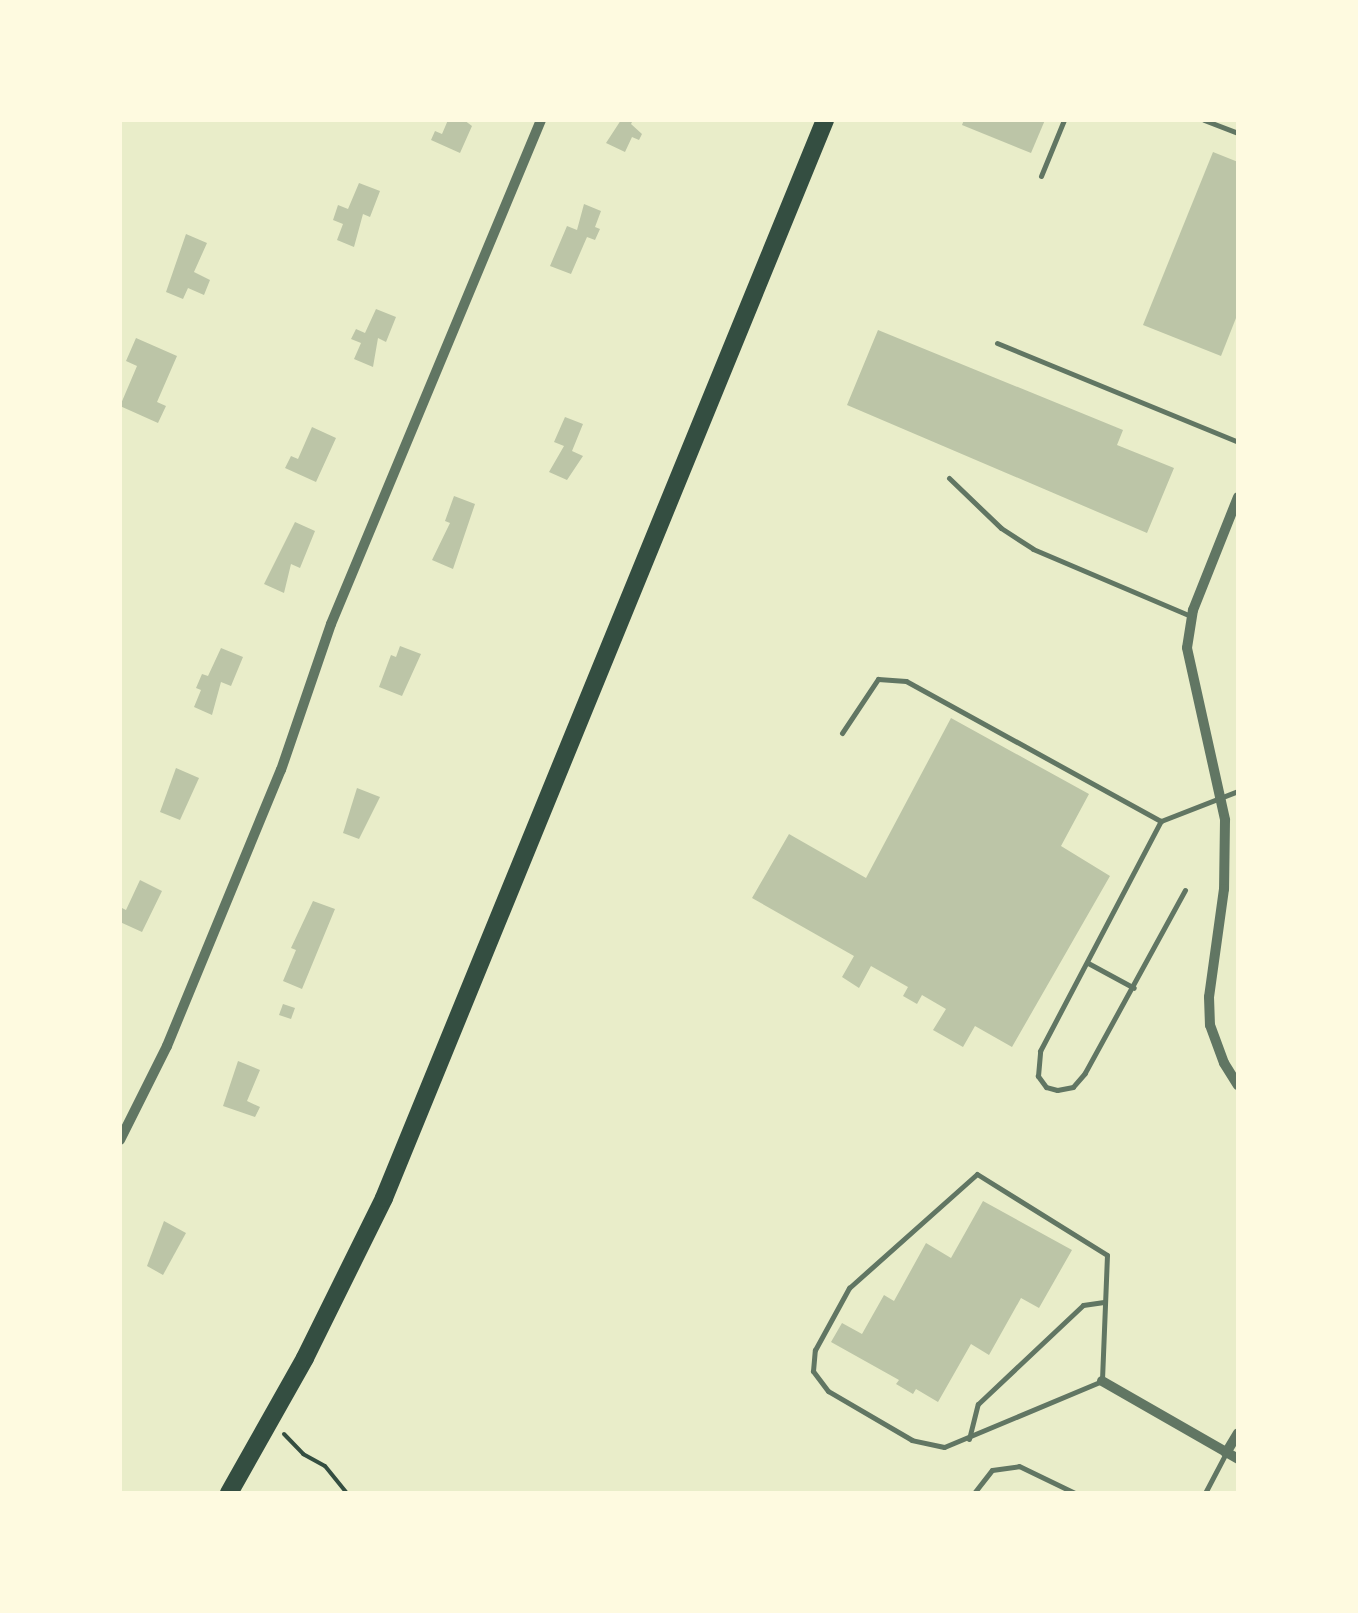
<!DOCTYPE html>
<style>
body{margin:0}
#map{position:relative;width:1358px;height:1613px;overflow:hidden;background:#e9edc9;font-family:"Noto Sans",sans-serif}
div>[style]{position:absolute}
.building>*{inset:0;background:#bcc5a7}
.path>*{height:4px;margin:-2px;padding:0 2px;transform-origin:2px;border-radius:2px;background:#344e41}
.service>*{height:5px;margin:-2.5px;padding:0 2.5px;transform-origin:2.5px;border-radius:2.5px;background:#617663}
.minor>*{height:10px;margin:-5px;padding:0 5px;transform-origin:5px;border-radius:5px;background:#617663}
.primary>*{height:18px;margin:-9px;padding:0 9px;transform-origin:9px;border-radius:9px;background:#344e41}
span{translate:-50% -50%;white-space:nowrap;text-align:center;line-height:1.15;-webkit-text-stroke:8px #fefae0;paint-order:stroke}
.frame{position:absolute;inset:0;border:122px solid #fefae0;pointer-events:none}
</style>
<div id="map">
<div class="building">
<i style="clip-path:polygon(448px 120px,464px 120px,472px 126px,460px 153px,431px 140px,435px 131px,442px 134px)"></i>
<i style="clip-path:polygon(621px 120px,633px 120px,631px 124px,642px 134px,639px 140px,632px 137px,625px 152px,606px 143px)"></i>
<i style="clip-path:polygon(964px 120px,1045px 120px,1031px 153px,962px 125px)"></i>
<i style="clip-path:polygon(1213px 152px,1238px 162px,1238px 313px,1221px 356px,1143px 325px)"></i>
<i style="clip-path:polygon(359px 183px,380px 191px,370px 217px,363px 214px,354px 247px,337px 240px,343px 224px,333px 220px,338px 205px,348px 209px)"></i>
<i style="clip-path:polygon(584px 204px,601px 211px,595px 227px,600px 229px,595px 240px,587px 237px,571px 274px,550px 266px,567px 226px,577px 230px)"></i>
<i style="clip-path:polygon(186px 234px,207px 243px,194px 272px,210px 280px,204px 295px,188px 288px,183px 299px,166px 292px)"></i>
<i style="clip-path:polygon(376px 309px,396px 317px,386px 342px,378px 338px,373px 367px,354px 359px,361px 343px,351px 339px,356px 329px,365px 333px)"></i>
<i style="clip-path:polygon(878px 330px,1123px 430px,1117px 445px,1174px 468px,1147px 533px,847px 405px)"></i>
<i style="clip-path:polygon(136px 338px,177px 356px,157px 402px,166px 406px,158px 423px,120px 406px,137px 366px,126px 361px)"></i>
<i style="clip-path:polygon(565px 417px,583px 424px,572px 451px,583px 456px,567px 480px,549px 472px,564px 446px,554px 442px)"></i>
<i style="clip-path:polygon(312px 427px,336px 438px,316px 482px,285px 468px,291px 456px,298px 459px)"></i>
<i style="clip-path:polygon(454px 496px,475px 504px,453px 569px,432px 560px,450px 523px,445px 521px)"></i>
<i style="clip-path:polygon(295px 522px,315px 531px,300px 568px,291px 564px,284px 593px,264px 584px)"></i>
<i style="clip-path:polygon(400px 646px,421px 654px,402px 696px,379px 687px,391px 655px,396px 657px)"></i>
<i style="clip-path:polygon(221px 648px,243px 657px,231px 686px,221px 682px,212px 715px,194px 707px,201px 690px,196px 688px,202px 674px,208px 676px)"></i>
<i style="clip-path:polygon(951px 718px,1089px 794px,1061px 846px,1110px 876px,1012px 1047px,975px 1026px,963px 1047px,933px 1030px,946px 1009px,922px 995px,917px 1004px,903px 996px,908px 987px,871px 966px,859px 988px,842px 977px,854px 956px,752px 898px,789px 834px,866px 878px)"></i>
<i style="clip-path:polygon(176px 768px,199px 778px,180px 820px,160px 812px)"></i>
<i style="clip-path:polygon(357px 788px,380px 797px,359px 839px,343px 833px)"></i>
<i style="clip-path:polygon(140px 880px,162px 891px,142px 932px,120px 922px,120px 907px,126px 910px)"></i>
<i style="clip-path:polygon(313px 901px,335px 909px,302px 989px,283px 981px,296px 950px,291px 948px)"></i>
<i style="clip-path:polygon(283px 1004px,295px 1008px,291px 1019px,279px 1015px)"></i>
<i style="clip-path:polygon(238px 1061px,260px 1070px,247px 1101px,260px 1107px,255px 1117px,223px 1106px)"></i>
<i style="clip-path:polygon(983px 1201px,1072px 1250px,1039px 1308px,1021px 1298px,989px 1355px,971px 1344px,938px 1402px,916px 1389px,913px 1394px,896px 1384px,899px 1380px,831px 1342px,842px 1323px,862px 1334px,884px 1295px,894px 1301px,926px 1243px,951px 1258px)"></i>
<i style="clip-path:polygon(164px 1221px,186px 1233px,163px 1275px,147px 1266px)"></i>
</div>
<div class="path">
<i style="left:284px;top:1434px;width:28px;rotate:46deg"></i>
<i style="left:303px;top:1454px;width:25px;rotate:29deg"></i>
<i style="left:325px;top:1466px;width:35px;rotate:51deg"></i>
</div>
<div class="service">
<i style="left:1204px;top:120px;width:36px;rotate:21deg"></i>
<i style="left:1041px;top:176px;width:61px;rotate:-67.7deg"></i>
<i style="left:997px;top:343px;width:261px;rotate:22.3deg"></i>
<i style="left:949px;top:478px;width:72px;rotate:43.9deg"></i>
<i style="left:1001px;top:528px;width:38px;rotate:33deg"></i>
<i style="left:1033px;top:549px;width:172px;rotate:23deg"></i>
<i style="left:842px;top:733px;width:65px;rotate:-56.3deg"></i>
<i style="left:878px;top:679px;width:28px;rotate:4deg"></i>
<i style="left:906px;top:681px;width:291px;rotate:28.8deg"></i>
<i style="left:1185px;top:890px;width:209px;rotate:118.7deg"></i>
<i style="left:1085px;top:1073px;width:18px;rotate:131deg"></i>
<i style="left:1073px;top:1087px;width:16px;rotate:169deg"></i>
<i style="left:1057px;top:1090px;width:11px;rotate:-165deg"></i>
<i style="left:1046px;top:1087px;width:14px;rotate:-126deg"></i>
<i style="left:1038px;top:1076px;width:25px;rotate:-85deg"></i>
<i style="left:1040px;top:1051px;width:260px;rotate:-62.3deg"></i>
<i style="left:1161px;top:821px;width:83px;rotate:-21.3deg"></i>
<i style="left:1088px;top:963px;width:52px;rotate:28.5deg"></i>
<i style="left:977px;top:1174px;width:153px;rotate:31.9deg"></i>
<i style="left:1107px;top:1255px;width:126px;rotate:92.3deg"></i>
<i style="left:1102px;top:1381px;width:171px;rotate:157.3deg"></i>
<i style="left:944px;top:1447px;width:33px;rotate:-168deg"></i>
<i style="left:912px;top:1440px;width:97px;rotate:-149.7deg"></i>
<i style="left:828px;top:1391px;width:25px;rotate:-127deg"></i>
<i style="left:813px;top:1371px;width:21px;rotate:-85deg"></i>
<i style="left:815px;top:1350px;width:71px;rotate:-61.3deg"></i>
<i style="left:849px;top:1288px;width:171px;rotate:-41.7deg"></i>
<i style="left:969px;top:1439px;width:36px;rotate:-76deg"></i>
<i style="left:978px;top:1404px;width:144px;rotate:-43.3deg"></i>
<i style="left:1083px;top:1305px;width:21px;rotate:-8deg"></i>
<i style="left:974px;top:1493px;width:29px;rotate:-52deg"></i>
<i style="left:992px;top:1470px;width:27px;rotate:-8deg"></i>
<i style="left:1019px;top:1466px;width:62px;rotate:25.7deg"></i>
<i style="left:1205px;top:1493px;width:45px;rotate:-62.3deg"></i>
</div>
<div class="minor">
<i style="left:1238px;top:497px;width:122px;rotate:111.7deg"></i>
<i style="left:1193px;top:610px;width:38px;rotate:99deg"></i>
<i style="left:1187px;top:648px;width:176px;rotate:77.5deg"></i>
<i style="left:1225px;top:820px;width:69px;rotate:90.8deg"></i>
<i style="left:1224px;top:889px;width:109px;rotate:97.9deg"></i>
<i style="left:1209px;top:997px;width:28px;rotate:88deg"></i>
<i style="left:1210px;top:1025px;width:40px;rotate:69.8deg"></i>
<i style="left:1224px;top:1063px;width:26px;rotate:58deg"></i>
<i style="left:120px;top:1140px;width:105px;rotate:-63.4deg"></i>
<i style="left:167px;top:1046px;width:299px;rotate:-67.6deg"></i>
<i style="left:281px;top:770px;width:154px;rotate:-71.1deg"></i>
<i style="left:331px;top:624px;width:546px;rotate:-67.38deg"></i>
<i style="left:1102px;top:1381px;width:157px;rotate:29.8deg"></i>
<i style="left:1226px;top:1453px;width:23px;rotate:-59deg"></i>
</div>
<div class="primary">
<i style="left:229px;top:1493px;width:155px;rotate:-60.6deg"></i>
<i style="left:305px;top:1358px;width:178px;rotate:-63.7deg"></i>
<i style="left:384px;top:1198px;width:1165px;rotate:-67.75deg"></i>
</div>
<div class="frame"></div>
</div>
